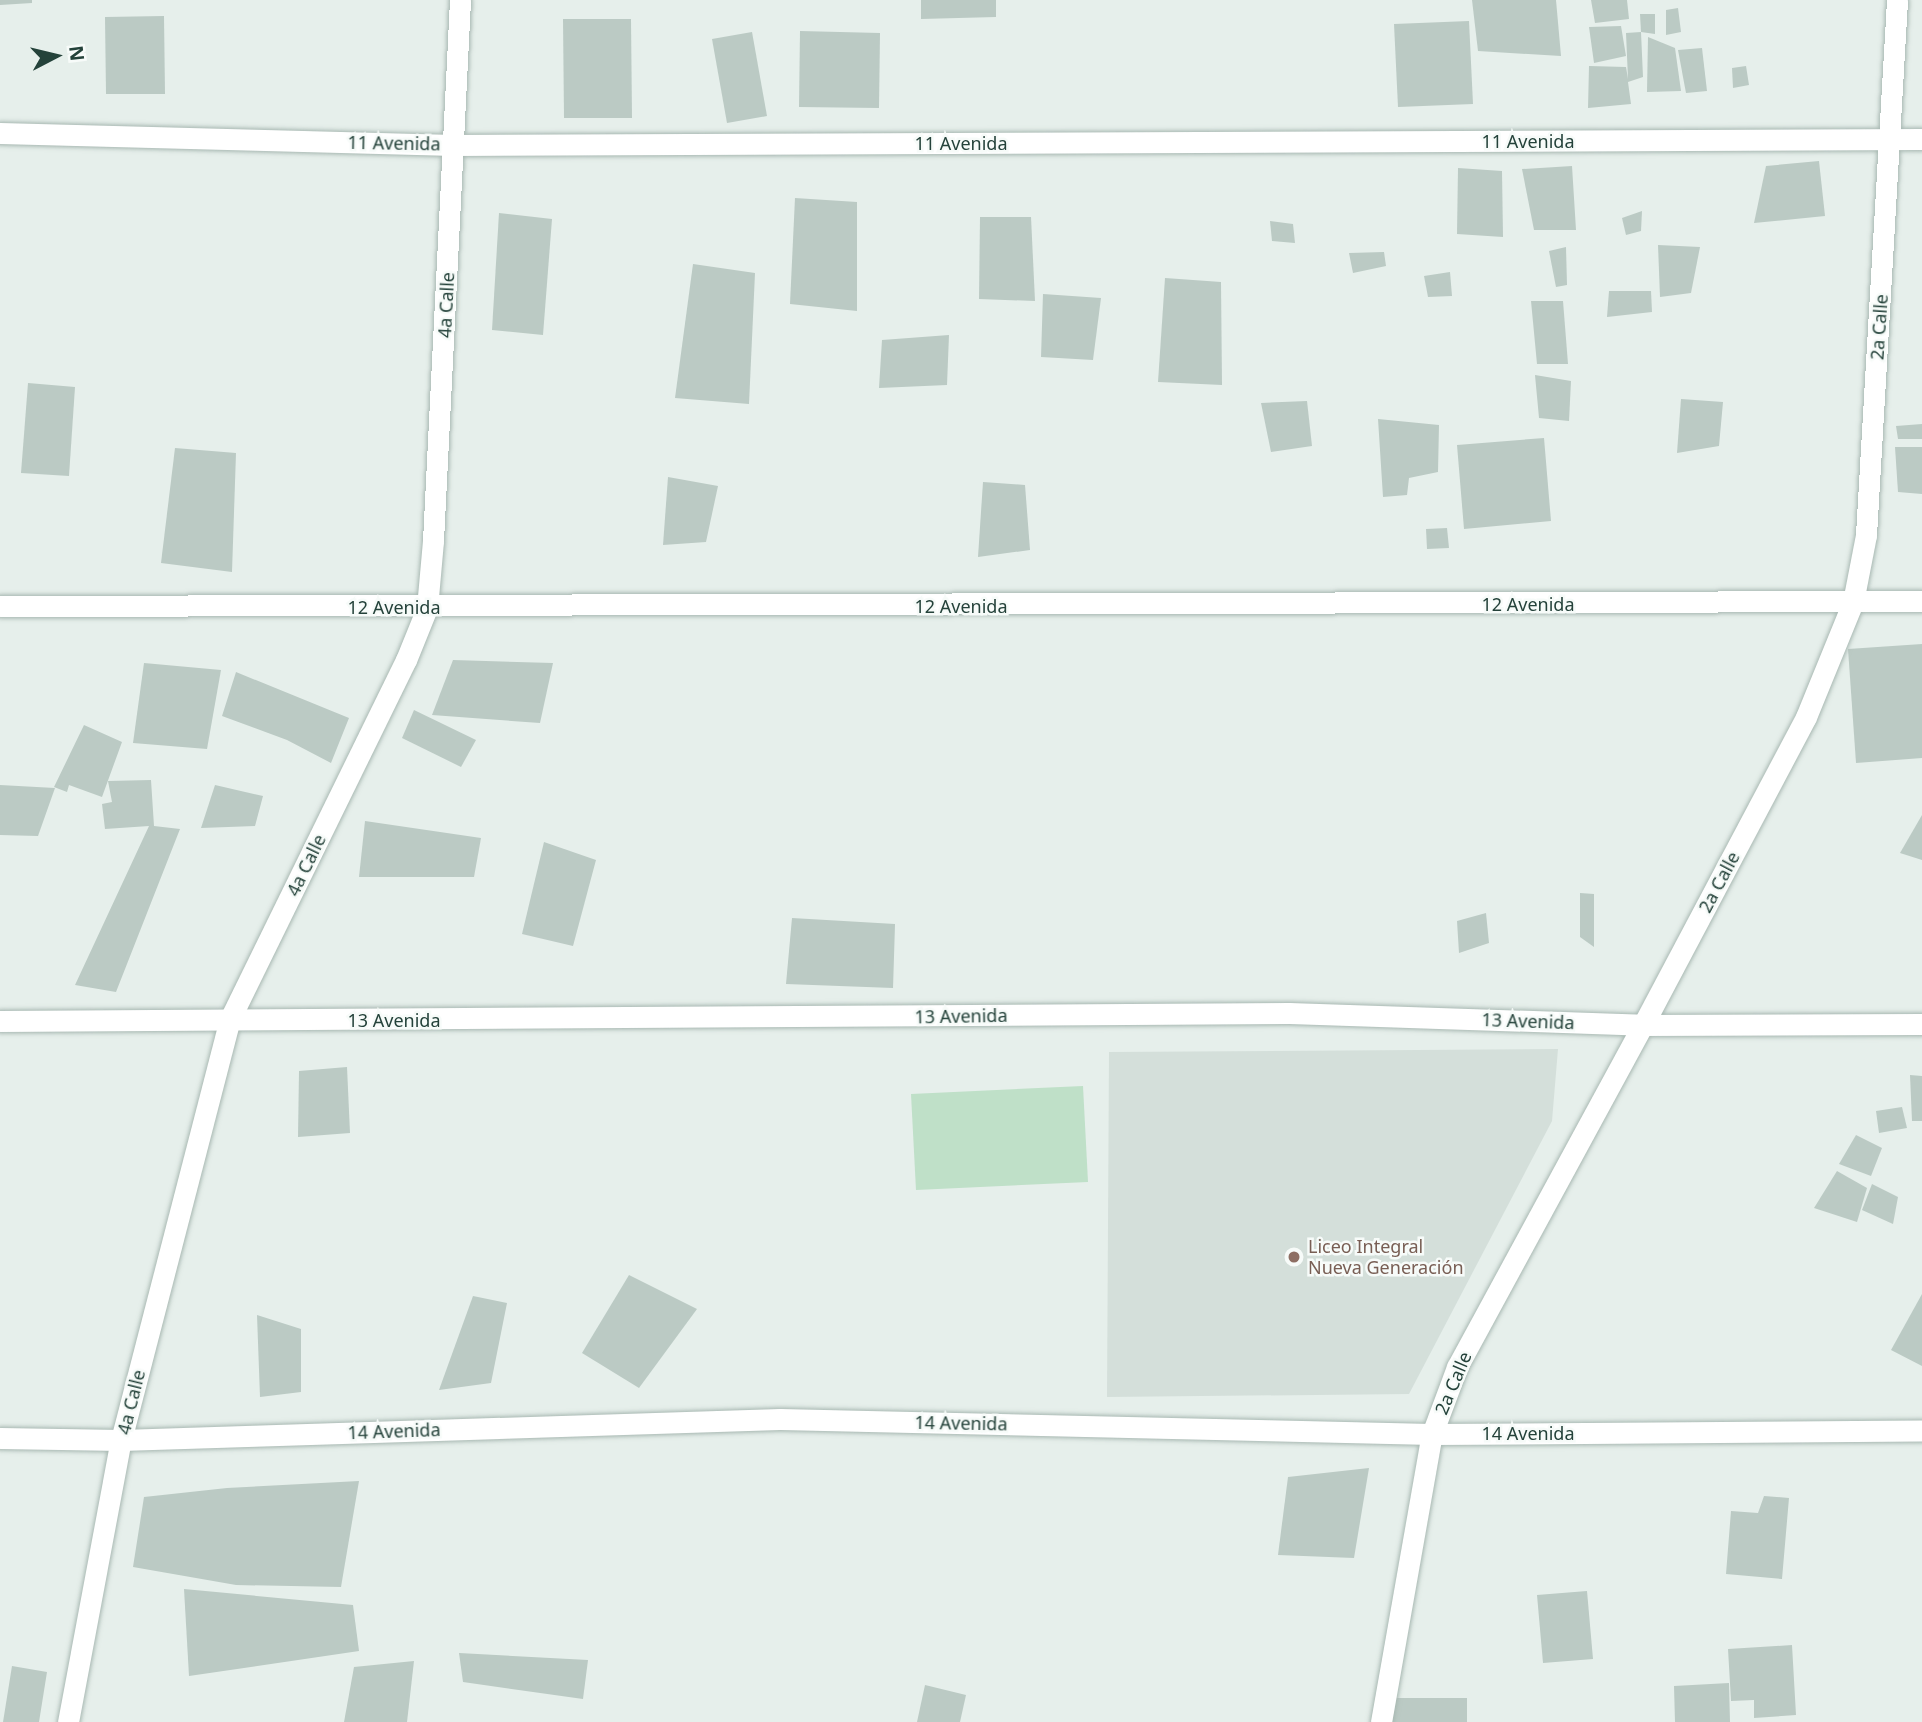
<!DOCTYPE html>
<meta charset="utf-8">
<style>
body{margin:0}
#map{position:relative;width:1922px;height:1722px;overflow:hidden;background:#e6efeb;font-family:"Noto Sans",sans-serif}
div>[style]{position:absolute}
.built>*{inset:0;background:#d4dfda}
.green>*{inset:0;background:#bfe0c8}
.building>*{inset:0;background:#bbcac4}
.roads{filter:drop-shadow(0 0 2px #a8b8b2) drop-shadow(0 0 2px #a8b8b2)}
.minor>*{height:21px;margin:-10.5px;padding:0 10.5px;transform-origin:10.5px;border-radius:10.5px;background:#fff}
.dots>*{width:19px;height:19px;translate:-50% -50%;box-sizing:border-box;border:4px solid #f7fbf9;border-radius:50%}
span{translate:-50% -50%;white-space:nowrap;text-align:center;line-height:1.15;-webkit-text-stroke:5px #f7fbf9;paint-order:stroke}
.street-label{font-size:18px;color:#24423a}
.education-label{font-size:18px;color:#785e54}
.left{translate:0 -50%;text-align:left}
.north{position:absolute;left:21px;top:21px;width:70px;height:70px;-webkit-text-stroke:5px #f7fbf9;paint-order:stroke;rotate:83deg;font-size:19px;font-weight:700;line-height:28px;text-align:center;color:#24423a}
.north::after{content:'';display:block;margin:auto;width:24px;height:32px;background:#24423a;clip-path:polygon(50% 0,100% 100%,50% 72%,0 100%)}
</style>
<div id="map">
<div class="built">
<i style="clip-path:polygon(1558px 1049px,1552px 1121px,1409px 1394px,1107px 1397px,1109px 1052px)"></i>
</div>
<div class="green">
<i style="clip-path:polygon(1083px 1086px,1088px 1182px,916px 1190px,911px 1094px)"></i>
</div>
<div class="building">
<i style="clip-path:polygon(0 0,32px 0,32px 3px,0 5px)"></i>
<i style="clip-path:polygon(921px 0,996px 0,996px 17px,921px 19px)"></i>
<i style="clip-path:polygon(1472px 0,1556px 0,1561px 56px,1478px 51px)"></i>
<i style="clip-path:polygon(1591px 0,1627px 0,1629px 19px,1595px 23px)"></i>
<i style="clip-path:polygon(1678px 8px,1681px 32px,1666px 35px,1666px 10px)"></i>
<i style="clip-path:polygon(1640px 14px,1655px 14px,1655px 34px,1641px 32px)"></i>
<i style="clip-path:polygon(164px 16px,165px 94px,106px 94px,105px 17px)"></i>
<i style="clip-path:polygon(563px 19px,631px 19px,632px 118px,564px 118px)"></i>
<i style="clip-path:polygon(1469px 21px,1473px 104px,1398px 107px,1394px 24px)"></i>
<i style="clip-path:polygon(1621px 26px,1626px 56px,1594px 63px,1589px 27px)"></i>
<i style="clip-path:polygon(800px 31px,880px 33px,879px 108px,799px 107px)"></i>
<i style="clip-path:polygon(752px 32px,767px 116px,727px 123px,712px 39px)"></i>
<i style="clip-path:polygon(1641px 32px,1643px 77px,1628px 82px,1631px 104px,1588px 108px,1589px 66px,1626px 67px,1628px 79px,1626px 33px)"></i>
<i style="clip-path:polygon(1648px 37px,1675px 48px,1681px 91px,1647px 92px)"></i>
<i style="clip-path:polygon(1702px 48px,1707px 91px,1686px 93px,1678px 50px)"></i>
<i style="clip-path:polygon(1746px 66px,1749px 85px,1733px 88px,1732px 68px)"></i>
<i style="clip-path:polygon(1819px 161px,1825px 216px,1754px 223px,1766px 166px)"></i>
<i style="clip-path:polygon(1572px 166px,1576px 230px,1534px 230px,1522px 169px)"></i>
<i style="clip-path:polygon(1458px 168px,1502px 171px,1503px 237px,1457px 234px)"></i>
<i style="clip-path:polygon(795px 198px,857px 202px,857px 311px,790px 304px)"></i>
<i style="clip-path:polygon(1642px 211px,1641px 231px,1626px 235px,1622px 218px)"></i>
<i style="clip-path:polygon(499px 213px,552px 219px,543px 335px,492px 330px)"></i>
<i style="clip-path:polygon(980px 217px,1031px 217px,1035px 301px,979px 299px)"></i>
<i style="clip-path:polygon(1270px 221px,1293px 224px,1295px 243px,1272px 241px)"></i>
<i style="clip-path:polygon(1658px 245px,1700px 247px,1691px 293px,1660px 297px)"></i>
<i style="clip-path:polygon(1566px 247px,1567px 285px,1556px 287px,1549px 251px)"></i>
<i style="clip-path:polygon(1384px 252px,1386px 266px,1353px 273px,1349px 253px)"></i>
<i style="clip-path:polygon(693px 264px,755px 273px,749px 404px,675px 398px)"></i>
<i style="clip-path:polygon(1450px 272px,1452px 296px,1428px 297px,1424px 276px)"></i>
<i style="clip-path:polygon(1165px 278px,1221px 282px,1222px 385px,1158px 382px)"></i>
<i style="clip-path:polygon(1609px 291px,1651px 291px,1652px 312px,1607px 317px)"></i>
<i style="clip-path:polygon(1043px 294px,1101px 298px,1093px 360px,1041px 357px)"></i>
<i style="clip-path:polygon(1531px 301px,1563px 301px,1568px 364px,1537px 364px)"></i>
<i style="clip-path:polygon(949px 335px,947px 385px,879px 388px,882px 340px)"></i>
<i style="clip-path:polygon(1535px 375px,1571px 381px,1569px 421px,1539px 418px)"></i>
<i style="clip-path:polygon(28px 383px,75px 387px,69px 476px,21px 473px)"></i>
<i style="clip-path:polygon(1681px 399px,1723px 402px,1719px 446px,1677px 453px)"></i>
<i style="clip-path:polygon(1307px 401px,1312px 446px,1271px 452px,1261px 403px)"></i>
<i style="clip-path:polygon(1378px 419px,1439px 425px,1438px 472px,1409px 478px,1407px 495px,1383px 497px)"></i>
<i style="clip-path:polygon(1922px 424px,1922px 439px,1898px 439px,1896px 426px)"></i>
<i style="clip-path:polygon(1544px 438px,1551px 521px,1464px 529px,1457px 445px)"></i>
<i style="clip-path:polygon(1895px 447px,1922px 447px,1922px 494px,1898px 492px)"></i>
<i style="clip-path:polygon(175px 448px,236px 453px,232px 572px,161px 563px)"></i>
<i style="clip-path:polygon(668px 477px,718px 486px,706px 542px,663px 545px)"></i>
<i style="clip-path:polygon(983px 482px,1025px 485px,1030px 550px,978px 557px)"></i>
<i style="clip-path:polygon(1447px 528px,1449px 548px,1427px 549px,1426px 529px)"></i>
<i style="clip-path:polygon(1922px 644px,1922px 758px,1856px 763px,1848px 649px)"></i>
<i style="clip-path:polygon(453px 660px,553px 663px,540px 723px,432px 715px)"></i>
<i style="clip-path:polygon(144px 663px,221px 670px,207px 749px,133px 743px)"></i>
<i style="clip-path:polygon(236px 672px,349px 718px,331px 763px,287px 740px,222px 716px)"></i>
<i style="clip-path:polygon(414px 710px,476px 740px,461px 767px,402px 738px)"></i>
<i style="clip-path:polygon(84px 725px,122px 742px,102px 797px,69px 785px,67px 792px,54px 787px)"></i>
<i style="clip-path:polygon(151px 780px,154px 826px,180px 829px,116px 992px,75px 985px,149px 826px,105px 829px,102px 804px,112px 802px,108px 781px)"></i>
<i style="clip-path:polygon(0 785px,55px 788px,38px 836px,0 835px)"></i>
<i style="clip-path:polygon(215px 785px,263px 796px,255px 826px,201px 828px)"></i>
<i style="clip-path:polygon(1922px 815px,1922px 860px,1900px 853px)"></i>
<i style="clip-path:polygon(365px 821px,481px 838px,474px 877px,359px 877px)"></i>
<i style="clip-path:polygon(544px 842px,596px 860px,573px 946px,522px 934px)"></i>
<i style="clip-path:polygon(1580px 893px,1594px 894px,1594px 947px,1580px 937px)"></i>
<i style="clip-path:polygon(1486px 913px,1489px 943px,1459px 953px,1457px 921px)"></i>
<i style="clip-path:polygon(792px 918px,895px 924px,893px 988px,786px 984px)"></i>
<i style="clip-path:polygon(347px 1067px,350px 1133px,298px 1137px,299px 1071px)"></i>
<i style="clip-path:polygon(1910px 1075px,1922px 1076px,1922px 1121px,1912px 1121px)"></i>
<i style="clip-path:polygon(1902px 1107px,1907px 1128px,1879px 1133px,1876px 1111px)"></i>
<i style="clip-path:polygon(1856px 1135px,1882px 1148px,1871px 1176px,1839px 1164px)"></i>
<i style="clip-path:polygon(1837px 1171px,1867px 1188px,1857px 1222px,1814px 1208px)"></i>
<i style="clip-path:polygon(1872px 1184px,1898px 1197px,1893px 1224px,1862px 1210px)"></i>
<i style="clip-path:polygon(629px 1275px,697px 1309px,639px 1388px,582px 1353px)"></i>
<i style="clip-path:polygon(1922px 1294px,1922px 1366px,1891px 1350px)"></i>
<i style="clip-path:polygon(473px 1296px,507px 1303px,491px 1383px,439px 1390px)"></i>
<i style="clip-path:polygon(257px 1315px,301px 1329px,301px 1392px,260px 1397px)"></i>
<i style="clip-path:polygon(1369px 1468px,1354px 1558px,1278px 1555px,1288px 1477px)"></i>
<i style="clip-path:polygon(359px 1481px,341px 1587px,236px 1585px,133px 1567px,144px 1497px,227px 1488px)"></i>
<i style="clip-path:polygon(1764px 1496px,1789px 1498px,1782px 1579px,1726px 1574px,1731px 1511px,1758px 1513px)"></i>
<i style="clip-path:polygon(184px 1589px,353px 1605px,359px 1651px,189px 1676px)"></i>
<i style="clip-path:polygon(1587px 1591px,1593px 1659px,1543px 1663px,1537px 1595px)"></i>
<i style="clip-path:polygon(1792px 1645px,1796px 1715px,1754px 1718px,1754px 1700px,1731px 1701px,1728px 1649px)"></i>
<i style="clip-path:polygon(459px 1653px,588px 1660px,583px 1699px,463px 1682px)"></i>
<i style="clip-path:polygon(414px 1661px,407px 1722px,344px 1722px,354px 1667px)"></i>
<i style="clip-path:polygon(12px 1666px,47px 1672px,39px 1722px,3px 1722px)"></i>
<i style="clip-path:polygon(1729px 1683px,1730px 1722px,1675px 1722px,1674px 1686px)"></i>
<i style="clip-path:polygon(925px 1685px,966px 1695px,960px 1722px,917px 1722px)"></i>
<i style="clip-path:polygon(1392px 1698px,1467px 1698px,1467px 1722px,1392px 1722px)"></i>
</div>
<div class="roads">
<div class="minor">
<i style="left:0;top:133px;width:454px;rotate:1.5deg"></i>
<i style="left:454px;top:145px;width:1468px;rotate:-0.23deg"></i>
<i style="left:0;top:606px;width:1922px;rotate:-0.15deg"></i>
<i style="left:0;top:1021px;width:1289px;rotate:-0.36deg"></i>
<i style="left:1289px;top:1013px;width:354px;rotate:1.9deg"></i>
<i style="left:1643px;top:1025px;width:279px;rotate:-0.2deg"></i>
<i style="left:0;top:1438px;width:121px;rotate:0.9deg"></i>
<i style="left:121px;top:1440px;width:659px;rotate:-1.83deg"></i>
<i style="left:780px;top:1419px;width:652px;rotate:1.32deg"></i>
<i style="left:1432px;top:1434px;width:490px;rotate:-0.4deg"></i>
<i style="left:68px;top:1722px;width:287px;rotate:-79.4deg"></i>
<i style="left:121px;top:1440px;width:433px;rotate:-75.5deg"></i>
<i style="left:229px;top:1021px;width:402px;rotate:-63.9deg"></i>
<i style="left:406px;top:660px;width:56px;rotate:-68deg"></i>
<i style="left:427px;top:608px;width:67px;rotate:-84.9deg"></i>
<i style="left:433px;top:541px;width:542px;rotate:-87.14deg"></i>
<i style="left:1381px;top:1722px;width:292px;rotate:-80deg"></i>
<i style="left:1432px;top:1434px;width:72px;rotate:-69.5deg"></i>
<i style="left:1457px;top:1367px;width:389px;rotate:-61.5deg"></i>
<i style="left:1643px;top:1025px;width:348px;rotate:-62.1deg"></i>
<i style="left:1806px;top:717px;width:124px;rotate:-67.8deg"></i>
<i style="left:1853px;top:602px;width:68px;rotate:-79deg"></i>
<i style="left:1866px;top:535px;width:536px;rotate:-86.68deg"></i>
</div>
</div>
<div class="dots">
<i style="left:1294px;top:1257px;background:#8d6e63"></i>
</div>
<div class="street-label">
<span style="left:1528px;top:141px">11 Avenida</span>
<span style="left:394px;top:143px;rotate:1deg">11 Avenida</span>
<span style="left:961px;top:143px">11 Avenida</span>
<span style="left:446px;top:305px;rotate:-87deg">4a Calle</span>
<span style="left:1879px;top:327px;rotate:-86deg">2a Calle</span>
<span style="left:1528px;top:604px">12 Avenida</span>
<span style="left:961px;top:606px">12 Avenida</span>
<span style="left:394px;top:607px">12 Avenida</span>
<span style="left:306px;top:865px;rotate:-64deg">4a Calle</span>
<span style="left:1719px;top:882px;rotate:-62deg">2a Calle</span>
<span style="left:961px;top:1016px;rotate:-1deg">13 Avenida</span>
<span style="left:394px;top:1020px">13 Avenida</span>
<span style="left:1528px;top:1021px;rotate:2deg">13 Avenida</span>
<span style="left:1453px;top:1383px;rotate:-67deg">2a Calle</span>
<span style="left:131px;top:1402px;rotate:-76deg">4a Calle</span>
<span style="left:961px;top:1423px;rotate:1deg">14 Avenida</span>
<span style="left:394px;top:1431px;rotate:-2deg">14 Avenida</span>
<span style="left:1528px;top:1433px">14 Avenida</span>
</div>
<div class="education-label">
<span class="left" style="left:1308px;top:1257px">Liceo Integral<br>Nueva Generación</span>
</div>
<div class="north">N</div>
</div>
